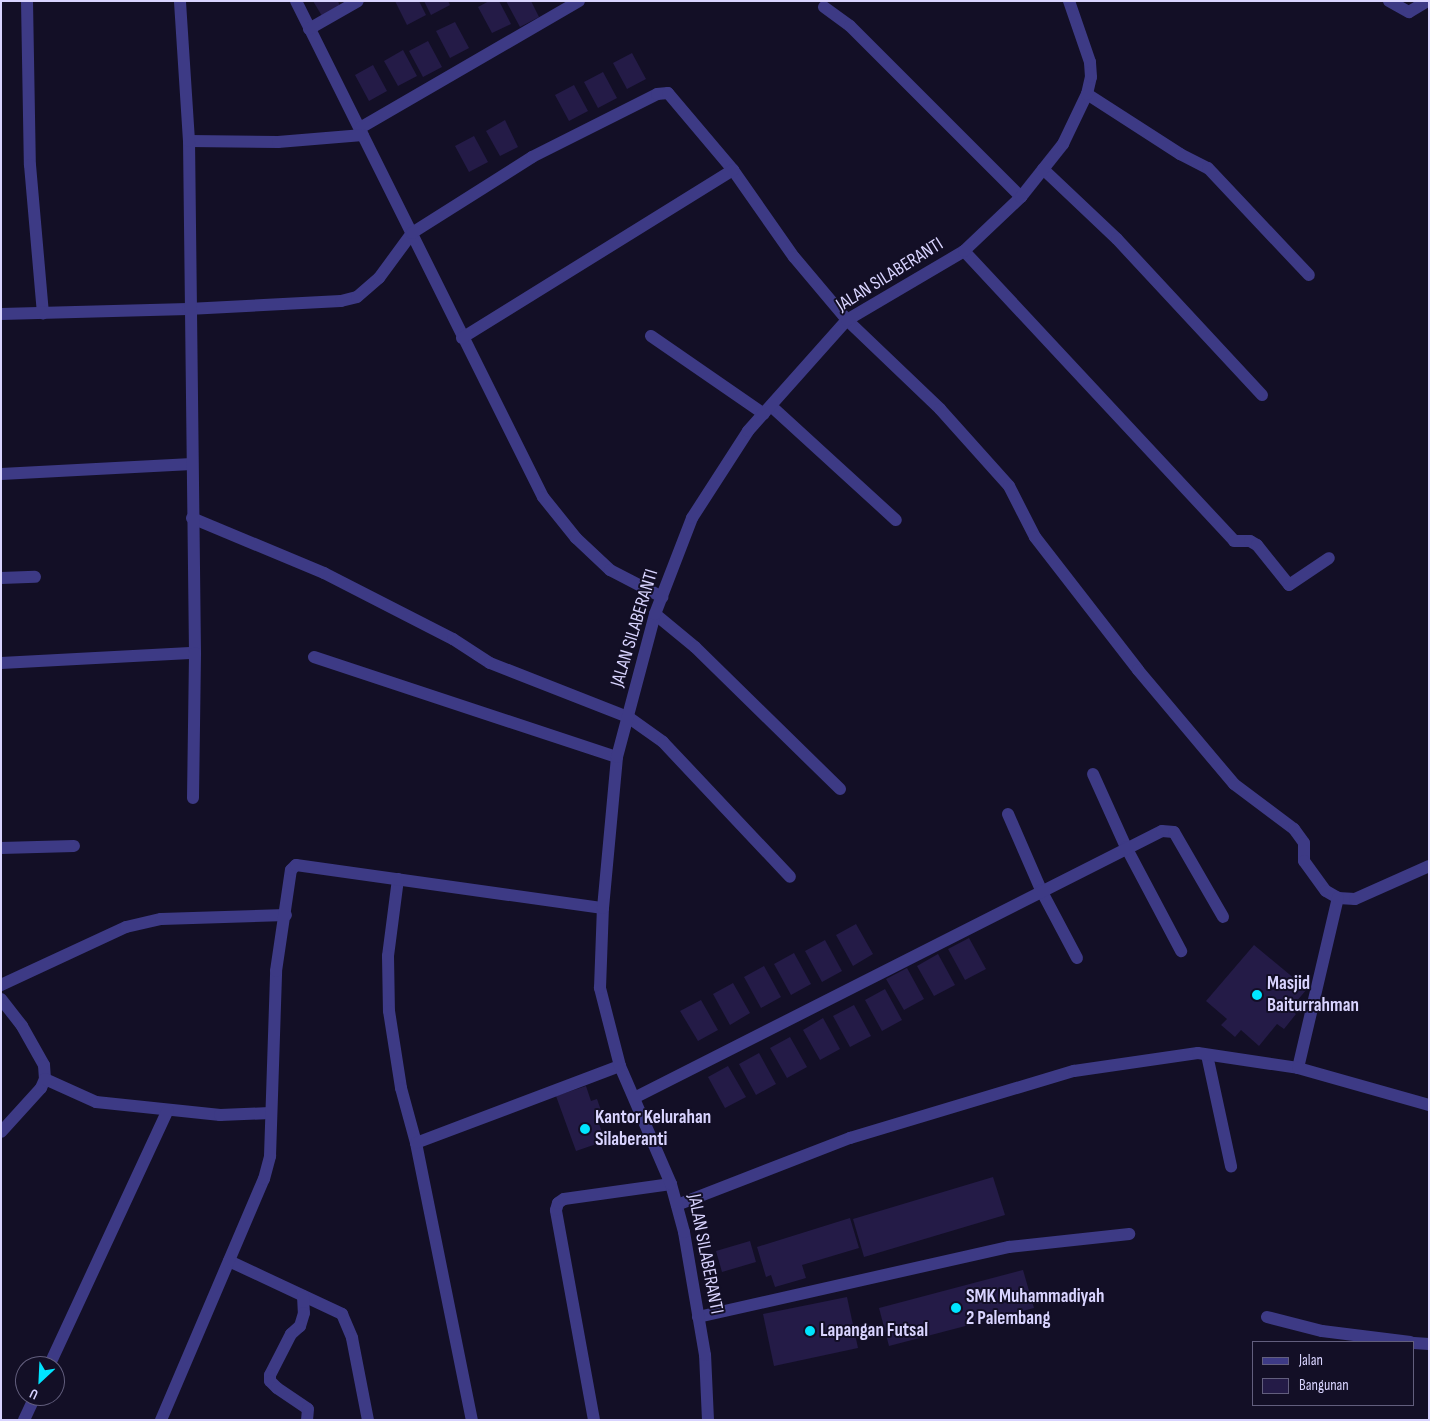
<!DOCTYPE html>
<style>
body{margin:0}
#map{position:relative;width:1430px;height:1421px;overflow:hidden;background:#130f26;font-family:"Sofia Sans Condensed",sans-serif}
div>[style]{position:absolute}
.building>*{inset:0;background:#241b47}
.street>*{height:12px;margin:-6px;padding:0 6px;transform-origin:6px;border-radius:6px;background:#3d3a85}
.dots>*{width:14px;height:14px;translate:-50% -50%;box-sizing:border-box;border:2px solid #130f26;border-radius:50%}
span{translate:-50% -50%;white-space:nowrap;text-align:center;line-height:1.15;-webkit-text-stroke:4px #130f26;paint-order:stroke}
.street-label{font-size:19px;color:#d9d4ff}
.poi-label{font-size:19px;color:#d9d4ff;font-weight:700}
.left{translate:0 -50%;text-align:left}
.frame{position:absolute;inset:0;border:2px solid #d9d4ff;pointer-events:none}
.legend{position:absolute;left:1252px;top:1341px;width:162px;height:65px;box-sizing:border-box;background:#130f26;border:1px solid #625e7d;margin:0;padding:6px 9px;list-style:none;font-size:15px;color:#d9d4ff}
.legend li{display:flex;align-items:center;gap:10px;height:25px}
.legend b{width:25px;border:1px solid #625e7d}
.north{position:absolute;left:15px;top:1356px;width:50px;height:50px;box-sizing:border-box;background:#130f26;border:1px solid #625e7d;border-radius:50%;rotate:205deg;font-size:14px;font-weight:700;line-height:20px;text-align:center;color:#d9d4ff}
.north::after{content:'';display:block;margin:auto;width:18px;height:22px;background:#00e5ff;clip-path:polygon(50% 0,100% 100%,50% 72%,0 100%)}
</style>
<div id="map">
<div class="building">
<i style="clip-path:polygon(313px 1px,338px 1px,340px 7px,322px 16px)"></i>
<i style="clip-path:polygon(395px 1px,419px 1px,426px 15px,407px 25px)"></i>
<i style="clip-path:polygon(424px 1px,448px 1px,450px 5px,431px 15px)"></i>
<i style="clip-path:polygon(489px 1px,499px 1px,511px 24px,492px 33px,478px 7px)"></i>
<i style="clip-path:polygon(506px 1px,531px 1px,539px 17px,520px 27px)"></i>
<i style="clip-path:polygon(455px 22px,469px 48px,450px 58px,436px 31px)"></i>
<i style="clip-path:polygon(428px 41px,442px 67px,423px 77px,409px 51px)"></i>
<i style="clip-path:polygon(403px 50px,417px 76px,398px 86px,384px 61px)"></i>
<i style="clip-path:polygon(632px 53px,646px 79px,627px 89px,613px 63px)"></i>
<i style="clip-path:polygon(373px 65px,387px 91px,369px 101px,355px 75px)"></i>
<i style="clip-path:polygon(603px 72px,617px 98px,598px 108px,584px 82px)"></i>
<i style="clip-path:polygon(574px 85px,588px 111px,569px 121px,555px 95px)"></i>
<i style="clip-path:polygon(505px 120px,518px 147px,500px 156px,486px 131px)"></i>
<i style="clip-path:polygon(474px 136px,488px 162px,469px 172px,455px 146px)"></i>
<i style="clip-path:polygon(856px 924px,873px 954px,853px 966px,836px 935px)"></i>
<i style="clip-path:polygon(969px 938px,986px 969px,965px 980px,948px 949px)"></i>
<i style="clip-path:polygon(825px 940px,842px 971px,822px 982px,805px 951px)"></i>
<i style="clip-path:polygon(1254px 945px,1307px 989px,1290px 1009px,1296px 1014px,1284px 1029px,1277px 1024px,1259px 1046px,1241px 1030px,1235px 1037px,1221px 1025px,1227px 1019px,1206px 1001px)"></i>
<i style="clip-path:polygon(794px 953px,811px 984px,791px 995px,774px 964px)"></i>
<i style="clip-path:polygon(938px 954px,955px 985px,934px 996px,917px 966px)"></i>
<i style="clip-path:polygon(764px 966px,781px 997px,761px 1008px,744px 977px)"></i>
<i style="clip-path:polygon(907px 968px,924px 999px,904px 1010px,886px 979px)"></i>
<i style="clip-path:polygon(733px 983px,750px 1013px,730px 1025px,713px 994px)"></i>
<i style="clip-path:polygon(885px 989px,902px 1020px,882px 1031px,865px 1000px)"></i>
<i style="clip-path:polygon(701px 1000px,718px 1030px,698px 1041px,680px 1011px)"></i>
<i style="clip-path:polygon(854px 1005px,871px 1036px,850px 1047px,833px 1016px)"></i>
<i style="clip-path:polygon(823px 1018px,840px 1049px,820px 1060px,803px 1030px)"></i>
<i style="clip-path:polygon(790px 1037px,807px 1067px,787px 1078px,770px 1048px)"></i>
<i style="clip-path:polygon(759px 1053px,776px 1084px,756px 1095px,739px 1064px)"></i>
<i style="clip-path:polygon(728px 1066px,746px 1097px,725px 1108px,708px 1077px)"></i>
<i style="clip-path:polygon(586px 1086px,591px 1101px,597px 1099px,603px 1116px,597px 1118px,605px 1141px,576px 1151px,556px 1096px)"></i>
<i style="clip-path:polygon(993px 1177px,1005px 1215px,864px 1257px,853px 1219px)"></i>
<i style="clip-path:polygon(850px 1218px,859px 1248px,802px 1265px,806px 1278px,775px 1287px,771px 1275px,766px 1277px,757px 1247px)"></i>
<i style="clip-path:polygon(750px 1241px,756px 1262px,722px 1272px,716px 1251px)"></i>
<i style="clip-path:polygon(1023px 1270px,1034px 1308px,889px 1346px,879px 1308px)"></i>
<i style="clip-path:polygon(847px 1297px,858px 1348px,774px 1366px,763px 1314px)"></i>
</div>
<div class="street">
<i style="left:27px;top:1px;width:164px;rotate:89deg"></i>
<i style="left:30px;top:165px;width:149px;rotate:85deg"></i>
<i style="left:296px;top:1px;width:554px;rotate:63.53deg"></i>
<i style="left:543px;top:497px;width:53px;rotate:51.2deg"></i>
<i style="left:576px;top:538px;width:47px;rotate:43.3deg"></i>
<i style="left:610px;top:570px;width:59px;rotate:27.4deg"></i>
<i style="left:1389px;top:1px;width:23px;rotate:29deg"></i>
<i style="left:1409px;top:12px;width:21px;rotate:-31deg"></i>
<i style="left:824px;top:7px;width:32px;rotate:36deg"></i>
<i style="left:850px;top:26px;width:242px;rotate:45deg"></i>
<i style="left:309px;top:29px;width:56px;rotate:-29.7deg"></i>
<i style="left:1087px;top:94px;width:111px;rotate:32.8deg"></i>
<i style="left:1180px;top:154px;width:31px;rotate:27deg"></i>
<i style="left:1208px;top:168px;width:147px;rotate:46.7deg"></i>
<i style="left:360px;top:128px;width:253px;rotate:-30.1deg"></i>
<i style="left:189px;top:141px;width:89px;rotate:0.6deg"></i>
<i style="left:278px;top:142px;width:85px;rotate:-4.7deg"></i>
<i style="left:1043px;top:169px;width:102px;rotate:43.4deg"></i>
<i style="left:1117px;top:239px;width:213px;rotate:47.1deg"></i>
<i style="left:964px;top:251px;width:396px;rotate:47deg"></i>
<i style="left:1234px;top:541px;width:16px"></i>
<i style="left:1250px;top:541px;width:8px;rotate:30deg"></i>
<i style="left:1257px;top:545px;width:51px;rotate:51.3deg"></i>
<i style="left:1289px;top:585px;width:48px;rotate:-34deg"></i>
<i style="left:1px;top:314px;width:187px;rotate:-1.5deg"></i>
<i style="left:188px;top:309px;width:153px;rotate:-3deg"></i>
<i style="left:341px;top:301px;width:16px;rotate:-14deg"></i>
<i style="left:357px;top:297px;width:29px;rotate:-41deg"></i>
<i style="left:379px;top:278px;width:56px;rotate:-53.7deg"></i>
<i style="left:412px;top:233px;width:142px;rotate:-32.3deg"></i>
<i style="left:532px;top:157px;width:140px;rotate:-26.7deg"></i>
<i style="left:657px;top:94px;width:11px;rotate:-5deg"></i>
<i style="left:668px;top:93px;width:101px;rotate:49.8deg"></i>
<i style="left:733px;top:170px;width:106px;rotate:55deg"></i>
<i style="left:794px;top:257px;width:82px;rotate:49.9deg"></i>
<i style="left:847px;top:320px;width:129px;rotate:43.7deg"></i>
<i style="left:940px;top:409px;width:103px;rotate:48.1deg"></i>
<i style="left:1009px;top:486px;width:57px;rotate:63deg"></i>
<i style="left:1035px;top:537px;width:168px;rotate:52.2deg"></i>
<i style="left:1138px;top:670px;width:149px;rotate:49.9deg"></i>
<i style="left:1234px;top:784px;width:75px;rotate:36.9deg"></i>
<i style="left:1294px;top:829px;width:17px;rotate:54deg"></i>
<i style="left:1304px;top:843px;width:18px;rotate:90deg"></i>
<i style="left:1304px;top:861px;width:37px;rotate:54deg"></i>
<i style="left:1326px;top:891px;width:14px;rotate:30deg"></i>
<i style="left:1338px;top:898px;width:17px;rotate:3deg"></i>
<i style="left:1355px;top:899px;width:81px;rotate:-24deg"></i>
<i style="left:651px;top:336px;width:137px;rotate:34.6deg"></i>
<i style="left:462px;top:338px;width:319px;rotate:-31.8deg"></i>
<i style="left:771px;top:406px;width:169px;rotate:42.4deg"></i>
<i style="left:1px;top:474px;width:191px;rotate:-3deg"></i>
<i style="left:192px;top:518px;width:143px;rotate:22.6deg"></i>
<i style="left:324px;top:573px;width:145px;rotate:27.1deg"></i>
<i style="left:453px;top:639px;width:44px;rotate:33deg"></i>
<i style="left:490px;top:663px;width:148px;rotate:21.4deg"></i>
<i style="left:628px;top:717px;width:43px;rotate:35.5deg"></i>
<i style="left:663px;top:742px;width:185px;rotate:46.7deg"></i>
<i style="left:1px;top:578px;width:34px;rotate:-2deg"></i>
<i style="left:655px;top:614px;width:52px;rotate:39.5deg"></i>
<i style="left:695px;top:647px;width:203px;rotate:44.4deg"></i>
<i style="left:314px;top:657px;width:319px;rotate:18.3deg"></i>
<i style="left:1px;top:663px;width:194px;rotate:-3deg"></i>
<i style="left:195px;top:653px;width:512px;rotate:-90.67deg"></i>
<i style="left:189px;top:141px;width:140px;rotate:-93.7deg"></i>
<i style="left:1093px;top:774px;width:80px;rotate:65.7deg"></i>
<i style="left:1126px;top:847px;width:118px;rotate:62.1deg"></i>
<i style="left:193px;top:798px;width:145px;rotate:-89.2deg"></i>
<i style="left:1008px;top:814px;width:83px;rotate:66.5deg"></i>
<i style="left:1041px;top:890px;width:77px;rotate:62.1deg"></i>
<i style="left:1px;top:848px;width:73px;rotate:-1.6deg"></i>
<i style="left:398px;top:879px;width:78px;rotate:97.4deg"></i>
<i style="left:388px;top:956px;width:55px;rotate:89deg"></i>
<i style="left:389px;top:1011px;width:78px;rotate:81.1deg"></i>
<i style="left:401px;top:1088px;width:57px;rotate:74.7deg"></i>
<i style="left:416px;top:1143px;width:283px;rotate:78.6deg"></i>
<i style="left:1px;top:985px;width:138px;rotate:-24.9deg"></i>
<i style="left:126px;top:927px;width:36px;rotate:-13deg"></i>
<i style="left:161px;top:919px;width:125px;rotate:-1.8deg"></i>
<i style="left:1px;top:999px;width:34px;rotate:52deg"></i>
<i style="left:22px;top:1026px;width:45px;rotate:60.6deg"></i>
<i style="left:44px;top:1065px;width:14px;rotate:86deg"></i>
<i style="left:45px;top:1079px;width:10px;rotate:114deg"></i>
<i style="left:41px;top:1088px;width:59px;rotate:132.3deg"></i>
<i style="left:1207px;top:1055px;width:114px;rotate:77.8deg"></i>
<i style="left:1298px;top:1068px;width:175px;rotate:-76.8deg"></i>
<i style="left:45px;top:1079px;width:56px;rotate:24.3deg"></i>
<i style="left:96px;top:1102px;width:125px;rotate:6deg"></i>
<i style="left:220px;top:1115px;width:50px;rotate:-2.3deg"></i>
<i style="left:636px;top:1097px;width:589px;rotate:-26.83deg"></i>
<i style="left:1162px;top:831px;width:12px;rotate:5deg"></i>
<i style="left:1174px;top:832px;width:98px;rotate:60deg"></i>
<i style="left:416px;top:1143px;width:218px;rotate:-20.7deg"></i>
<i style="left:677px;top:1205px;width:186px;rotate:-21.2deg"></i>
<i style="left:850px;top:1138px;width:234px;rotate:-16.7deg"></i>
<i style="left:1074px;top:1071px;width:125px;rotate:-8.3deg"></i>
<i style="left:1198px;top:1053px;width:101px;rotate:8.5deg"></i>
<i style="left:1298px;top:1068px;width:136px;rotate:15.8deg"></i>
<i style="left:229px;top:1261px;width:125px;rotate:25.1deg"></i>
<i style="left:342px;top:1314px;width:26px;rotate:67deg"></i>
<i style="left:352px;top:1338px;width:84px;rotate:79deg"></i>
<i style="left:303px;top:1296px;width:17px;rotate:87deg"></i>
<i style="left:304px;top:1313px;width:14px;rotate:107deg"></i>
<i style="left:300px;top:1326px;width:12px;rotate:138deg"></i>
<i style="left:291px;top:1334px;width:46px;rotate:117.1deg"></i>
<i style="left:270px;top:1375px;width:6px;rotate:90deg"></i>
<i style="left:270px;top:1381px;width:10px;rotate:45deg"></i>
<i style="left:277px;top:1388px;width:37px;rotate:34deg"></i>
<i style="left:308px;top:1409px;width:11px;rotate:95deg"></i>
<i style="left:698px;top:1317px;width:319px;rotate:-12.7deg"></i>
<i style="left:1009px;top:1247px;width:121px;rotate:-6.2deg"></i>
<i style="left:1267px;top:1317px;width:57px;rotate:14.3deg"></i>
<i style="left:1322px;top:1331px;width:89px;rotate:7.1deg"></i>
<i style="left:1414px;top:1343px;width:15px;rotate:4deg"></i>
<i style="left:49px;top:1366px;width:282px;rotate:-65.1deg"></i>
<i style="left:24px;top:1420px;width:26px;rotate:-65deg"></i>
<i style="left:161px;top:1420px;width:262px;rotate:-66.9deg"></i>
<i style="left:264px;top:1179px;width:24px;rotate:-75deg"></i>
<i style="left:270px;top:1156px;width:185px;rotate:-88.1deg"></i>
<i style="left:276px;top:971px;width:102px;rotate:-81.6deg"></i>
<i style="left:291px;top:870px;width:7px;rotate:-45deg"></i>
<i style="left:296px;top:865px;width:310px;rotate:8deg"></i>
<i style="left:594px;top:1420px;width:213px;rotate:-100.3deg"></i>
<i style="left:556px;top:1210px;width:7px;rotate:-74deg"></i>
<i style="left:558px;top:1203px;width:7px;rotate:-34deg"></i>
<i style="left:564px;top:1199px;width:108px;rotate:-8deg"></i>
<i style="left:708px;top:1420px;width:65px;rotate:-92.6deg"></i>
<i style="left:705px;top:1355px;width:125px;rotate:-99.7deg"></i>
<i style="left:684px;top:1232px;width:50px;rotate:-105.2deg"></i>
<i style="left:671px;top:1184px;width:129px;rotate:-113.4deg"></i>
<i style="left:620px;top:1066px;width:81px;rotate:-104.4deg"></i>
<i style="left:600px;top:988px;width:80px;rotate:-87.9deg"></i>
<i style="left:603px;top:908px;width:152px;rotate:-84.7deg"></i>
<i style="left:617px;top:757px;width:148px;rotate:-75.1deg"></i>
<i style="left:655px;top:614px;width:103px;rotate:-68.9deg"></i>
<i style="left:692px;top:518px;width:103px;rotate:-57.2deg"></i>
<i style="left:748px;top:431px;width:149px;rotate:-48.3deg"></i>
<i style="left:847px;top:320px;width:136px;rotate:-30.5deg"></i>
<i style="left:964px;top:251px;width:79px;rotate:-43.5deg"></i>
<i style="left:1021px;top:197px;width:68px;rotate:-51.6deg"></i>
<i style="left:1063px;top:144px;width:55px;rotate:-64.4deg"></i>
<i style="left:1087px;top:94px;width:17px;rotate:-77deg"></i>
<i style="left:1091px;top:77px;width:15px;rotate:-94deg"></i>
<i style="left:1090px;top:62px;width:65px;rotate:-109deg"></i>
</div>
<div class="dots">
<i style="left:1257px;top:995px;background:#00e5ff"></i>
<i style="left:585px;top:1129px;background:#00e5ff"></i>
<i style="left:956px;top:1308px;background:#00e5ff"></i>
<i style="left:810px;top:1331px;background:#00e5ff"></i>
</div>
<div class="street-label">
<span style="left:890px;top:275px;rotate:-32deg">JALAN SILABERANTI</span>
<span style="left:635px;top:628px;rotate:-73deg">JALAN SILABERANTI</span>
<span style="left:705px;top:1254px;rotate:79deg">JALAN SILABERANTI</span>
</div>
<div class="poi-label">
<span class="left" style="left:1267px;top:995px">Masjid<br>Baiturrahman</span>
<span class="left" style="left:595px;top:1129px">Kantor Kelurahan<br>Silaberanti</span>
<span class="left" style="left:966px;top:1308px">SMK Muhammadiyah<br>2 Palembang</span>
<span class="left" style="left:820px;top:1331px">Lapangan Futsal</span>
</div>
<div class="frame"></div>
<ul class="legend">
<li><b style="height:6px;background:#3d3a85"></b>Jalan</li>
<li><b style="height:14px;background:#241b47"></b>Bangunan</li>
</ul>
<div class="north">U</div>
</div>
